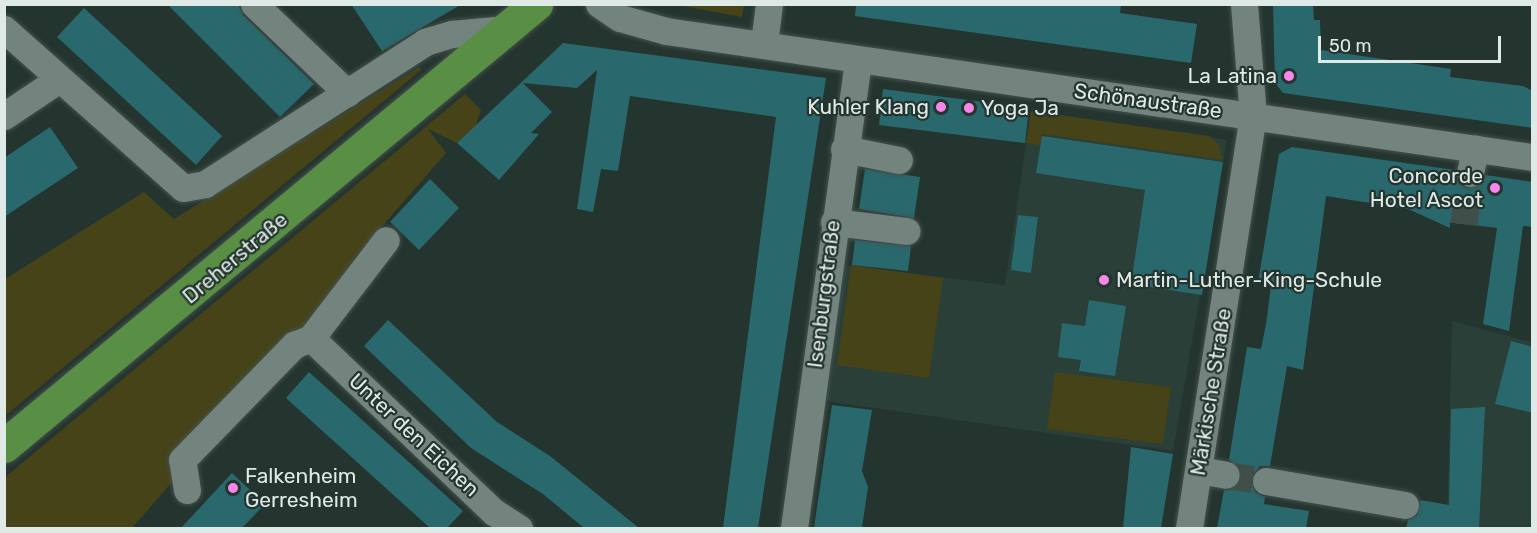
<!DOCTYPE html>
<meta charset="utf-8">
<style>
body{margin:0}
#map{position:relative;width:1537px;height:533px;overflow:hidden;background:#24342e;font-family:Rubik,sans-serif}
div>[style]{position:absolute}
.built>*{inset:0;background:#293f38}
.green>*{inset:0;background:#464318}
.building>*{inset:0;background:#29696e}
.minor-tunnel>*{height:27px;margin-top:-13.5px;transform-origin:0;background:repeating-linear-gradient(90deg,#404f49 0 27px,transparent 0 41px)}
.roads{filter:drop-shadow(0 0 2px #44514d) drop-shadow(0 0 2px #44514d)}
.minor>*{height:27px;margin:-13.5px;padding:0 13.5px;transform-origin:13.5px;border-radius:13.5px;background:#73847e}
.major>*{height:33px;margin:-16.5px;padding:0 16.5px;transform-origin:16.5px;border-radius:16.5px;background:#598f44}
.dots>*{width:16px;height:16px;translate:-50% -50%;box-sizing:border-box;border:3px solid #24342e;border-radius:50%}
span{translate:-50% -50%;white-space:nowrap;text-align:center;line-height:1.15;-webkit-text-stroke:4.5px #24342e;paint-order:stroke}
.poi-label{font-size:21px;color:#dfe9e5}
.right{translate:-100% -50%;text-align:right}
.left{translate:0 -50%;text-align:left}
.street-label{font-size:21px;color:#dfe9e5}
.frame{position:absolute;inset:0;border:6px solid #dfe9e5;pointer-events:none}
.scale{position:absolute;left:1318px;top:36px;width:183px;height:27px;box-sizing:border-box;border:3px solid #dfe9e5;border-top:0;padding-left:8px;font-size:18px;line-height:21px;white-space:nowrap;color:#dfe9e5;-webkit-text-stroke:4px #24342e;paint-order:stroke}
</style>
<div id="map">
<div class="built">
<i style="clip-path:polygon(1031px 111px,1227px 140px,1173px 451px,826px 401px,843px 265px,1005px 285px)"></i>
<i style="clip-path:polygon(1452px 321px,1532px 342px,1532px 528px,1447px 528px)"></i>
</div>
<div class="green">
<i style="clip-path:polygon(744px 5px,742px 17px,683px 6px,684px 4px)"></i>
<i style="clip-path:polygon(419px 67px,421px 70px,5px 416px,5px 279px,144px 192px,174px 219px)"></i>
<i style="clip-path:polygon(465px 94px,481px 110px,476px 125px,457px 143px,428px 129px,446px 153px,357px 255px,320px 312px,132px 528px,5px 528px,4px 478px)"></i>
<i style="clip-path:polygon(1031px 111px,1209px 136px,1218px 143px,1223px 160px,1042px 134px,1040px 145px,1026px 143px)"></i>
<i style="clip-path:polygon(851px 265px,943px 278px,929px 378px,837px 365px)"></i>
<i style="clip-path:polygon(1055px 372px,1171px 387px,1163px 444px,1047px 429px)"></i>
</div>
<div class="building">
<i style="clip-path:polygon(167px 4px,238px 4px,243px 15px,314px 84px,280px 117px)"></i>
<i style="clip-path:polygon(351px 4px,462px 4px,382px 51px)"></i>
<i style="clip-path:polygon(856px 4px,1121px 4px,1120px 13px,1197px 24px,1191px 63px,855px 16px)"></i>
<i style="clip-path:polygon(1273px 4px,1313px 4px,1314px 20px,1320px 20px,1321px 50px,1451px 69px,1450px 77px,1523px 86px,1533px 91px,1533px 128px,1283px 93px,1275px 83px)"></i>
<i style="clip-path:polygon(84px 8px,222px 136px,196px 165px,57px 37px)"></i>
<i style="clip-path:polygon(563px 43px,826px 78px,758px 528px,723px 528px,776px 117px,630px 96px,618px 171px,601px 169px,593px 212px,577px 209px,597px 70px,577px 88px,523px 83px,552px 112px,531px 133px,539px 134px,499px 180px,457px 143px)"></i>
<i style="clip-path:polygon(883px 89px,1029px 108px,1025px 143px,879px 125px)"></i>
<i style="clip-path:polygon(50px 127px,78px 168px,4px 217px,4px 158px)"></i>
<i style="clip-path:polygon(1042px 136px,1223px 162px,1202px 295px,1131px 284px,1145px 190px,1036px 173px)"></i>
<i style="clip-path:polygon(1292px 147px,1455px 170px,1459px 184px,1467px 188px,1481px 184px,1486px 175px,1533px 182px,1533px 227px,1523px 226px,1509px 331px,1483px 324px,1497px 228px,1450px 222px,1450px 228px,1408px 209px,1326px 196px,1303px 370px,1287px 366px,1270px 466px,1260px 466px,1250px 479px,1256px 493px,1265px 497px,1264px 504px,1309px 511px,1306px 528px,1217px 528px,1224px 490px,1232px 490px,1241px 478px,1241px 469px,1229px 460px,1247px 347px,1261px 349px,1266px 324px,1271px 286px,1258px 283px,1279px 154px)"></i>
<i style="clip-path:polygon(865px 169px,920px 177px,914px 218px,859px 209px)"></i>
<i style="clip-path:polygon(430px 179px,459px 208px,419px 250px,390px 222px)"></i>
<i style="clip-path:polygon(1018px 215px,1038px 217px,1031px 273px,1011px 270px)"></i>
<i style="clip-path:polygon(855px 240px,911px 246px,908px 271px,852px 265px)"></i>
<i style="clip-path:polygon(1089px 300px,1126px 306px,1115px 376px,1079px 371px,1081px 360px,1058px 357px,1062px 323px,1085px 326px)"></i>
<i style="clip-path:polygon(388px 320px,497px 422px,550px 456px,639px 528px,584px 528px,543px 494px,471px 448px,364px 346px)"></i>
<i style="clip-path:polygon(1511px 341px,1533px 347px,1533px 413px,1495px 404px)"></i>
<i style="clip-path:polygon(309px 372px,463px 511px,447px 528px,430px 528px,286px 398px)"></i>
<i style="clip-path:polygon(832px 405px,872px 410px,862px 471px,868px 487px,862px 528px,814px 528px)"></i>
<i style="clip-path:polygon(1485px 407px,1479px 528px,1406px 528px,1408px 520px,1417px 515px,1420px 500px,1449px 505px,1451px 409px)"></i>
<i style="clip-path:polygon(1131px 447px,1173px 454px,1161px 528px,1123px 528px)"></i>
<i style="clip-path:polygon(232px 473px,265px 504px,242px 528px,181px 528px)"></i>
</div>
<div class="minor-tunnel">
<i style="left:1464px;top:224px;width:51px;rotate:-83.3deg"></i>
<i style="left:1226px;top:475px;width:40px;rotate:8.5deg"></i>
</div>
<div class="roads">
<div class="minor">
<i style="left:254px;top:4px;width:129px;rotate:43.7deg"></i>
<i style="left:599px;top:4px;width:25px;rotate:34deg"></i>
<i style="left:620px;top:18px;width:48px;rotate:15.8deg"></i>
<i style="left:666px;top:31px;width:875px;rotate:8.28deg"></i>
<i style="left:4px;top:29px;width:239px;rotate:41.6deg"></i>
<i style="left:183px;top:188px;width:22px;rotate:-10deg"></i>
<i style="left:205px;top:184px;width:262px;rotate:-32.8deg"></i>
<i style="left:425px;top:42px;width:28px;rotate:-17deg"></i>
<i style="left:452px;top:34px;width:54px;rotate:-5.3deg"></i>
<i style="left:764px;top:44px;width:40px;rotate:-82.9deg"></i>
<i style="left:4px;top:116px;width:66px;rotate:-33.9deg"></i>
<i style="left:844px;top:149px;width:56px;rotate:11.3deg"></i>
<i style="left:1470px;top:173px;width:25px;rotate:-78deg"></i>
<i style="left:834px;top:222px;width:73px;rotate:7.1deg"></i>
<i style="left:311px;top:338px;width:253px;rotate:43.6deg"></i>
<i style="left:494px;top:512px;width:30px;rotate:33deg"></i>
<i style="left:1199px;top:470px;width:27px;rotate:10deg"></i>
<i style="left:1266px;top:481px;width:141px;rotate:9.8deg"></i>
<i style="left:187px;top:490px;width:30px;rotate:-99deg"></i>
<i style="left:182px;top:460px;width:161px;rotate:-45.8deg"></i>
<i style="left:294px;top:345px;width:18px;rotate:-22deg"></i>
<i style="left:311px;top:338px;width:123px;rotate:-52.6deg"></i>
<i style="left:794px;top:528px;width:472px;rotate:-82.2deg"></i>
<i style="left:1189px;top:528px;width:417px;rotate:-81.2deg"></i>
<i style="left:1253px;top:116px;width:112px;rotate:-94.6deg"></i>
</div>
<div class="major">
<i style="left:4px;top:446px;width:692px;rotate:-39.72deg"></i>
</div>
</div>
<div class="dots">
<i style="left:1289px;top:76px;background:#f987e9"></i>
<i style="left:941px;top:107px;background:#f987e9"></i>
<i style="left:969px;top:108px;background:#f987e9"></i>
<i style="left:1495px;top:188px;background:#f987e9"></i>
<i style="left:1104px;top:280px;background:#f987e9"></i>
<i style="left:233px;top:488px;background:#f987e9"></i>
</div>
<div class="poi-label">
<span class="right" style="left:1277px;top:76px">La Latina</span>
<span class="right" style="left:929px;top:107px">Kuhler Klang</span>
<span class="left" style="left:981px;top:108px">Yoga Ja</span>
<span class="right" style="left:1483px;top:188px">Concorde<br>Hotel Ascot</span>
<span class="left" style="left:1116px;top:280px">Martin-Luther-King-Schule</span>
<span class="left" style="left:245px;top:488px">Falkenheim<br>Gerresheim</span>
</div>
<div class="street-label">
<span style="left:1148px;top:101px;rotate:8deg">Schönaustraße</span>
<span style="left:235px;top:258px;rotate:-40deg">Dreherstraße</span>
<span style="left:824px;top:294px;rotate:-83deg">Isenburgstraße</span>
<span style="left:1211px;top:392px;rotate:-81deg">Märkische Straße</span>
<span style="left:414px;top:435px;rotate:43deg">Unter den Eichen</span>
</div>
<div class="frame"></div>
<div class="scale">50 m</div>
</div>
